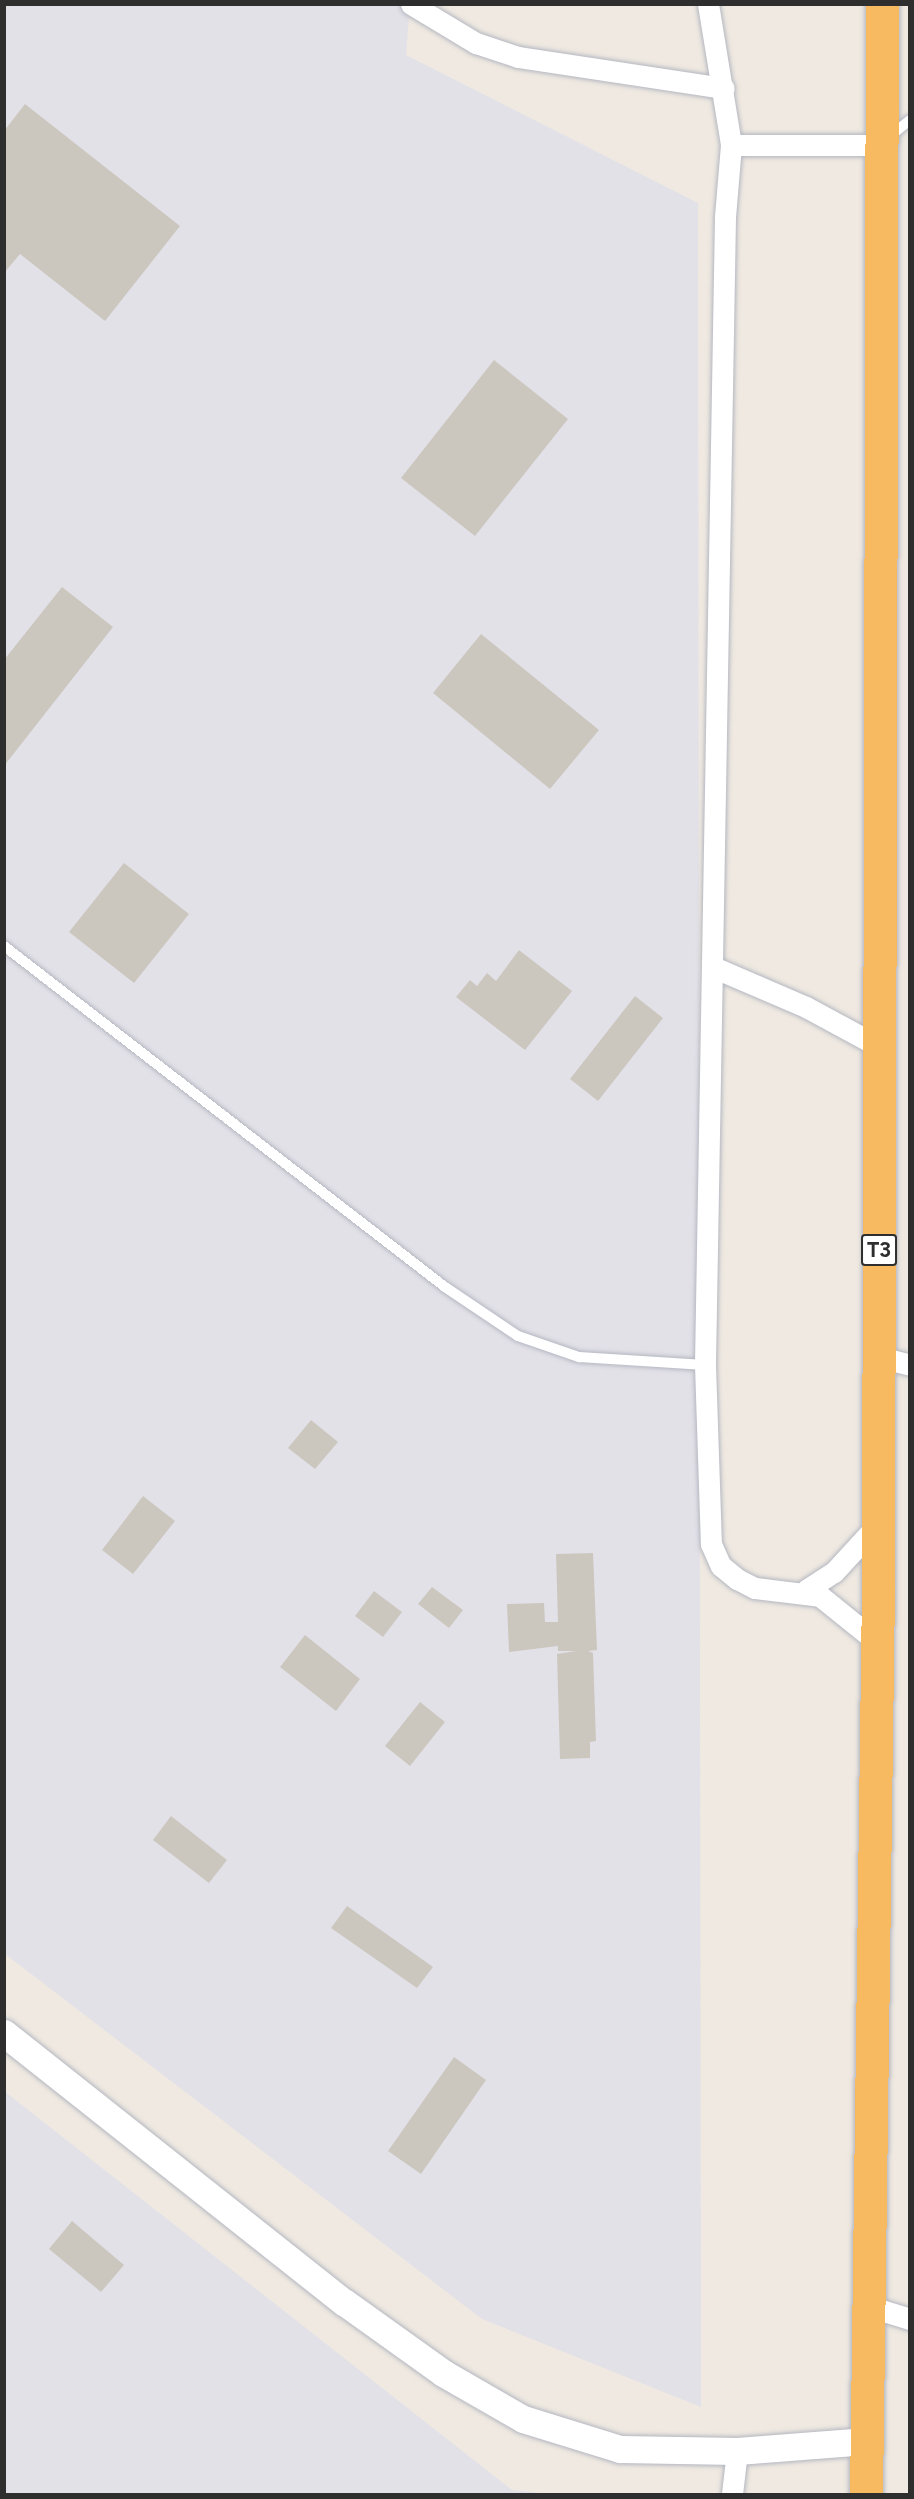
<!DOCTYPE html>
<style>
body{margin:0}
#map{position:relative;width:914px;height:2499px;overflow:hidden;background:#efe9e1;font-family:Figtree,sans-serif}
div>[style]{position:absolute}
.industrial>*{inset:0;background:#e3e1e8}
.building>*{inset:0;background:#cbc7bf}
.roads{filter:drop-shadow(0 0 2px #b4b7c1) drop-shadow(0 0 2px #b4b7c1)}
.service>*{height:10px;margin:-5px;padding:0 5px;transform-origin:5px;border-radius:5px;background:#fff}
.minor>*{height:21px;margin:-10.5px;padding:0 10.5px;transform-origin:10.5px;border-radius:10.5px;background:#fff}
.tertiary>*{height:27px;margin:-13.5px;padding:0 13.5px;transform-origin:13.5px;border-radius:13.5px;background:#fff}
.trunk>*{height:33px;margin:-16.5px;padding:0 16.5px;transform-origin:16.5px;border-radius:16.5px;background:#f8ba60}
span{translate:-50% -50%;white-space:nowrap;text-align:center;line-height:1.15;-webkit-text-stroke:4.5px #fff;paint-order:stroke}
.shield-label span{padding:2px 4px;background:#fff;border:2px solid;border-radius:4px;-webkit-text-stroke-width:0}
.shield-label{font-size:21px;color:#2e2e2e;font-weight:700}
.frame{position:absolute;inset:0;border:6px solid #2e2e2e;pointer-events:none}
</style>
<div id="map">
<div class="industrial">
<i style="clip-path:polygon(4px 5px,410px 5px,406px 55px,698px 203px,701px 2407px,482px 2319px,5px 1954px)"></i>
<i style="clip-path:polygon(4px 2091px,512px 2490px,550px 2494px,5px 2494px)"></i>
</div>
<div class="building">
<i style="clip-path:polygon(25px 104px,180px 226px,105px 321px,20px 254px,4px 273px,4px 131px)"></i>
<i style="clip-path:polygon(494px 360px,568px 419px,475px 536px,401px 478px)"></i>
<i style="clip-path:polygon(62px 587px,113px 627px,4px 766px,4px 660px)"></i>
<i style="clip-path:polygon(481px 634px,599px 730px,550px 789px,433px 693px)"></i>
<i style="clip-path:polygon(124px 863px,189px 914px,134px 983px,69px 932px)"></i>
<i style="clip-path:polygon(519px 950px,572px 991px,525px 1050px,456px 997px,470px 980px,477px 986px,487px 973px,496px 981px)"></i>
<i style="clip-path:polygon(635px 996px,663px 1018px,598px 1101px,570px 1079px)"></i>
<i style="clip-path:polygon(311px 1420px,338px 1442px,315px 1469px,288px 1448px)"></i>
<i style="clip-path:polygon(143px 1496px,175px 1521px,133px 1574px,102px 1550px)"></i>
<i style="clip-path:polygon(593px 1553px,597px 1650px,588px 1651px,593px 1653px,596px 1741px,590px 1742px,590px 1758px,560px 1759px,557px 1654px,576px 1651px,558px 1651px,558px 1646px,509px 1652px,507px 1604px,544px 1603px,545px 1622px,558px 1622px,556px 1554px)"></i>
<i style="clip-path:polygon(432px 1587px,463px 1610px,449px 1628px,418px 1604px)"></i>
<i style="clip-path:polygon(374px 1591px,402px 1612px,383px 1637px,355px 1616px)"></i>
<i style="clip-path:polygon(305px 1635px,360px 1679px,336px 1711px,280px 1667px)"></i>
<i style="clip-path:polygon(420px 1702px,445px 1722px,410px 1766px,385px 1746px)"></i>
<i style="clip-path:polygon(171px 1816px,227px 1860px,209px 1883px,153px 1840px)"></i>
<i style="clip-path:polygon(347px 1906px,433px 1967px,417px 1988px,331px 1928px)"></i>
<i style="clip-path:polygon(454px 2057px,486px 2080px,421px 2174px,388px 2151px)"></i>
<i style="clip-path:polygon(72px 2221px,124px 2265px,101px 2292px,49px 2249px)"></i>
</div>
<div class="roads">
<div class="service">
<i style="left:889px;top:137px;width:27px;rotate:-39deg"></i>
<i style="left:4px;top:946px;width:557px;rotate:37.71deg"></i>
<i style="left:445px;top:1287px;width:88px;rotate:33.9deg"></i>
<i style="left:518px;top:1336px;width:65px;rotate:19deg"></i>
<i style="left:579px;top:1357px;width:126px;rotate:3.6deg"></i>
</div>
<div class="minor">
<i style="left:411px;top:4px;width:76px;rotate:31deg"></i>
<i style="left:476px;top:43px;width:44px;rotate:18.4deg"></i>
<i style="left:518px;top:57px;width:208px;rotate:8.6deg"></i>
<i style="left:708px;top:4px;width:143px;rotate:80.7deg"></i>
<i style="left:731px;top:145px;width:72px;rotate:94.8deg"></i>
<i style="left:725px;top:217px;width:1148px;rotate:91deg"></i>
<i style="left:705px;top:1365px;width:179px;rotate:88.1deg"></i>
<i style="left:711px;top:1544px;width:24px;rotate:66deg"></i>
<i style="left:721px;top:1566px;width:21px;rotate:39deg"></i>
<i style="left:737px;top:1579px;width:20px;rotate:27deg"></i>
<i style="left:755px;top:1588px;width:65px;rotate:7deg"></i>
<i style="left:820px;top:1596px;width:73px;rotate:38.9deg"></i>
<i style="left:731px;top:145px;width:148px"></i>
<i style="left:713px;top:967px;width:101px;rotate:23.3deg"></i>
<i style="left:806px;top:1007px;width:84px;rotate:28.4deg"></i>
<i style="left:879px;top:1357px;width:32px;rotate:14deg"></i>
<i style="left:806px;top:1590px;width:33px;rotate:-33deg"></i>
<i style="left:834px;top:1572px;width:65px;rotate:-47.5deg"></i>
<i style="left:868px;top:2306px;width:44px;rotate:17.2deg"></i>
<i style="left:732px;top:2494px;width:43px;rotate:-83.4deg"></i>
</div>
<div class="tertiary">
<i style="left:4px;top:2033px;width:434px;rotate:38.4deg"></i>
<i style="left:344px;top:2302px;width:122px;rotate:35.6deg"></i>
<i style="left:443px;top:2373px;width:92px;rotate:29.9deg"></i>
<i style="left:523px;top:2419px;width:102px;rotate:17.2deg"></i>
<i style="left:620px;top:2449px;width:117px;rotate:1deg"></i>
<i style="left:737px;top:2451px;width:130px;rotate:-4.4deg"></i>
</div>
<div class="trunk">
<i style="left:866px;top:2494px;width:908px;rotate:-89.24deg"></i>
<i style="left:878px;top:1586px;width:1582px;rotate:-89.86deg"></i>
</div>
</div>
<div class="shield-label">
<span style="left:879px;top:1250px">T3</span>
</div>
<div class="frame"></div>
</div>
